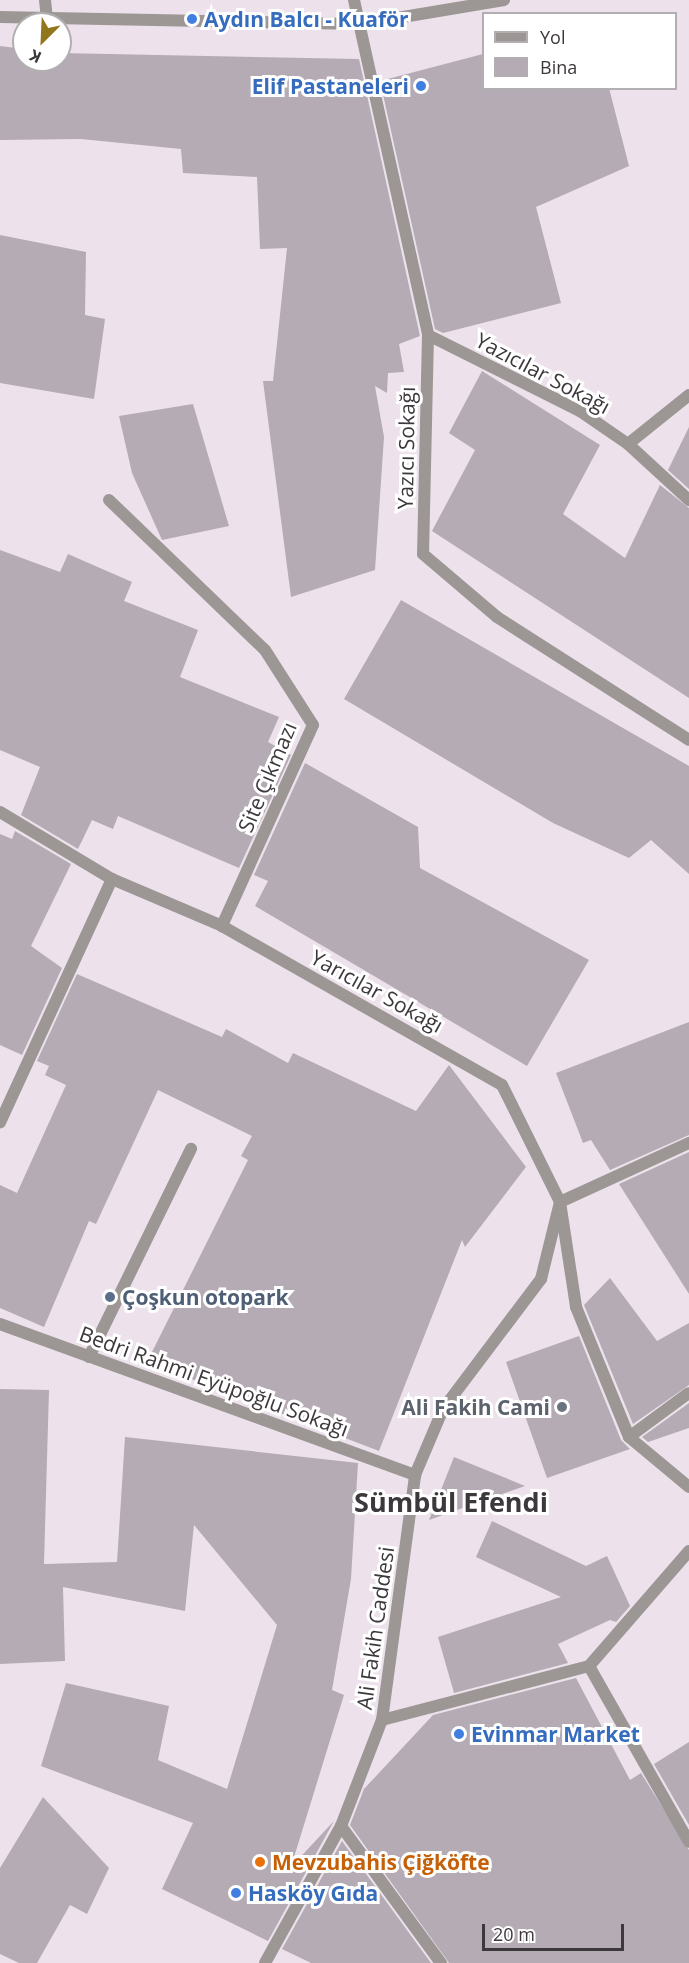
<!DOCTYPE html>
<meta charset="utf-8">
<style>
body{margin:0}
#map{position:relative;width:689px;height:1963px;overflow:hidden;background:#ede2ec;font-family:"Open Sans",sans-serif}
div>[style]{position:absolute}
.building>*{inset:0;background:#b5abb4}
.minor>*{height:12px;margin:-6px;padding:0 6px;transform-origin:6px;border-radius:6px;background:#9c9794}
.tertiary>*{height:12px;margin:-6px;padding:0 6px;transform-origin:6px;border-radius:6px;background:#9c9794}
.dots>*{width:16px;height:16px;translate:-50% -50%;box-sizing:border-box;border:3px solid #fff;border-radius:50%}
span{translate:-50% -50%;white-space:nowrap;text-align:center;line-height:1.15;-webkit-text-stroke:6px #fff;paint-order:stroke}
.shop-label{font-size:21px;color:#366cbe;font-weight:700}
.left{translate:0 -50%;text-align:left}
.right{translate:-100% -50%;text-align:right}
.street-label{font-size:21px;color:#3c383c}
.service-label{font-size:21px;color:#4e5e75;font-weight:700}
.worship-label{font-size:21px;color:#5b616d;font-weight:700}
.food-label{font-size:21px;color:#c56008;font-weight:700}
.district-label{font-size:27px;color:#3c383c;font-weight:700}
.legend{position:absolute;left:482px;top:12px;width:195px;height:78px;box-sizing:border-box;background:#fff;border:2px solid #b1afb1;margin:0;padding:8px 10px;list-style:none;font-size:18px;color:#3c383c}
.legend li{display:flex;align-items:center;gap:12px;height:30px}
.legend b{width:30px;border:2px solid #b1afb1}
.north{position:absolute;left:12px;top:12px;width:60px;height:60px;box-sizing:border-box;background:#fff;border:2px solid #b1afb1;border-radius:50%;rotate:204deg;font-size:16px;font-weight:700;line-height:24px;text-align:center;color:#3c383c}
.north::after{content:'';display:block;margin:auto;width:21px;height:27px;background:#91761c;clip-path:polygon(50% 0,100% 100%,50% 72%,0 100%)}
.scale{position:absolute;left:482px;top:1924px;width:142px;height:27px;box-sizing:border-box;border:3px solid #3c383c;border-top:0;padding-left:8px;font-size:18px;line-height:21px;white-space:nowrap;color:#3c383c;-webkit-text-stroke:4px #fff;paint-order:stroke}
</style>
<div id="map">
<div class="building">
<i style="clip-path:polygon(0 46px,24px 49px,24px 60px,60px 60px,60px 53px,359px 59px,420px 336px,399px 344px,404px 372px,388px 373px,387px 393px,375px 386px,384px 437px,375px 570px,291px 597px,263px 381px,273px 381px,287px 248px,260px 249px,257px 177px,183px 173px,181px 149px,81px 139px,0 140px)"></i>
<i style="clip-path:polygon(483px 54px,483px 88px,609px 88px,629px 166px,536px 207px,561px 303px,443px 333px,435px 329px,380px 81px)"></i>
<i style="clip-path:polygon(0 235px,86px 252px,85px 315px,105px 319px,94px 399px,0 383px)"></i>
<i style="clip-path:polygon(482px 371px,600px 445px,563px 514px,625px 558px,660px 485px,689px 508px,689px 698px,432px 531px,475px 450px,449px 433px)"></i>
<i style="clip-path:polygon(193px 404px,229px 526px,162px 540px,132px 473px,119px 416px)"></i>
<i style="clip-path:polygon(689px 427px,689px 489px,668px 470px)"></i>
<i style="clip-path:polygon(0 550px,60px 572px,68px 554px,132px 582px,124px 601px,198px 630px,180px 677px,279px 717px,268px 742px,291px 755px,239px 868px,118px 816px,113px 829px,92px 820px,78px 849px,21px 815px,40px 767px,0 750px)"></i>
<i style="clip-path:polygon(401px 600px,689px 766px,689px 874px,651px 840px,629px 858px,553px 823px,344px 699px)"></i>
<i style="clip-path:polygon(305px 763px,418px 827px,420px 868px,589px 960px,527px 1066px,255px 906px,268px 881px,254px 875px)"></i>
<i style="clip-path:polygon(15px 831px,71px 864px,31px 946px,62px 968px,22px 1055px,0 1045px,0 834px,12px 839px)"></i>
<i style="clip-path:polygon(77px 974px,222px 1037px,226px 1029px,288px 1063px,293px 1053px,416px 1111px,449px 1065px,526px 1167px,465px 1247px,462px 1240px,379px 1451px,147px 1362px,248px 1160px,241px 1156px,252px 1136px,158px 1090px,96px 1224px,89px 1221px,44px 1327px,0 1308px,0 1185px,17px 1193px,66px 1085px,45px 1075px,49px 1066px,37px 1061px)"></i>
<i style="clip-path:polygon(689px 1022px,689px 1135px,610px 1170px,591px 1140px,583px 1143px,556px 1073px)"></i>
<i style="clip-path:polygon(689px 1152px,689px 1294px,619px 1184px)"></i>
<i style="clip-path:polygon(610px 1278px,657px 1341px,689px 1323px,689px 1385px,633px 1424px,584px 1305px)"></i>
<i style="clip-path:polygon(579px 1336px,621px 1440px,630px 1449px,547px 1478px,506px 1362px)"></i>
<i style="clip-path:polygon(0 1389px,49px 1390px,44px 1564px,117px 1562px,125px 1437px,358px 1463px,351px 1579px,332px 1690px,344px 1695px,291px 1867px,334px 1821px,268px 1941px,162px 1889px,193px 1823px,41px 1766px,66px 1683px,169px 1706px,158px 1760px,227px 1789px,277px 1625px,194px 1525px,185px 1611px,63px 1587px,65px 1661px,0 1664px)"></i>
<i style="clip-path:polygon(689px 1403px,689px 1428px,648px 1442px,642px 1437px)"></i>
<i style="clip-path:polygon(454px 1457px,525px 1486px,429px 1520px)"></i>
<i style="clip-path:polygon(492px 1521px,586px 1566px,607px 1556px,630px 1606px,616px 1622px,610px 1620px,558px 1644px,568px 1663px,454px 1693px,438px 1637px,561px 1597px,476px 1557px)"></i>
<i style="clip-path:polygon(576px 1678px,630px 1780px,641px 1773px,689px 1850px,689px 1963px,449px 1963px,350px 1825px,364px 1789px,433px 1715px)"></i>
<i style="clip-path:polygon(689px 1742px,689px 1825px,654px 1764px)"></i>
<i style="clip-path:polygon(43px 1797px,109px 1868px,87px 1914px,70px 1905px,37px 1963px,19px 1963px,0 1954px,0 1868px)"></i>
<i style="clip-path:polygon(342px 1841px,431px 1963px,311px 1963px,282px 1949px)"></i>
</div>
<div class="minor">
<i style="left:45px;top:0;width:18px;rotate:84deg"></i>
<i style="left:354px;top:0;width:343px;rotate:77.5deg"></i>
<i style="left:428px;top:335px;width:219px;rotate:91.3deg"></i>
<i style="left:423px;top:554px;width:97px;rotate:40.4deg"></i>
<i style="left:497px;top:617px;width:228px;rotate:32.6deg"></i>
<i style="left:428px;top:335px;width:170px;rotate:26.6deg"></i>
<i style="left:580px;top:411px;width:58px;rotate:34.5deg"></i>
<i style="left:628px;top:444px;width:83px;rotate:42.6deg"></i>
<i style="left:628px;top:444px;width:78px;rotate:-38.8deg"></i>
<i style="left:109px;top:500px;width:216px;rotate:43.9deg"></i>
<i style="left:265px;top:650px;width:89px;rotate:57.4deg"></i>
<i style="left:313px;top:725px;width:221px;rotate:114.4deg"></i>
<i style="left:0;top:812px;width:131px;rotate:30.9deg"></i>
<i style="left:112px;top:879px;width:268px;rotate:114.7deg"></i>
<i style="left:112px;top:879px;width:120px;rotate:23.1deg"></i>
<i style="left:222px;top:926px;width:322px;rotate:29.6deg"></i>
<i style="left:502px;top:1085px;width:131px;rotate:63.6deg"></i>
<i style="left:560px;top:1202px;width:106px;rotate:81.3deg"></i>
<i style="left:576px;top:1307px;width:140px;rotate:67.8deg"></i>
<i style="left:629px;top:1437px;width:78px;rotate:39.8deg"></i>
<i style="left:0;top:1324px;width:442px;rotate:20deg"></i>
<i style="left:89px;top:1357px;width:232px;rotate:-63.9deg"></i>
<i style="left:629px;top:1437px;width:74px;rotate:-36.3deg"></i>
<i style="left:689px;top:1551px;width:152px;rotate:131deg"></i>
<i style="left:589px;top:1666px;width:202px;rotate:60.4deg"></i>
<i style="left:382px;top:1720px;width:214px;rotate:-14.6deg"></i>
<i style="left:341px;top:1826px;width:170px;rotate:53.9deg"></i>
</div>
<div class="tertiary">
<i style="left:0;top:17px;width:361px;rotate:1.1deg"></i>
<i style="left:361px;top:24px;width:145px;rotate:-9.5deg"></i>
<i style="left:265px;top:1963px;width:157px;rotate:-61deg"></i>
<i style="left:341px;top:1826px;width:114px;rotate:-68.9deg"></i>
<i style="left:382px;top:1720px;width:247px;rotate:-82.3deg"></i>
<i style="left:415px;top:1475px;width:72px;rotate:-67deg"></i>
<i style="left:443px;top:1409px;width:163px;rotate:-53deg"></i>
<i style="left:541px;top:1279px;width:79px;rotate:-76.1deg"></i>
<i style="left:560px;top:1202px;width:142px;rotate:-24.6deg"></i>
</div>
<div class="dots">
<i style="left:192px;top:19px;background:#3f7fe0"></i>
<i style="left:421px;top:86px;background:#3f7fe0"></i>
<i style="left:110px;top:1297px;background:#5c6f8a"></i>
<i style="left:562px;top:1407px;background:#6b7280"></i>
<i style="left:459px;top:1734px;background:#3f7fe0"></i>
<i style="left:260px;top:1862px;background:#e8710a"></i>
<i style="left:236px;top:1893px;background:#3f7fe0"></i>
</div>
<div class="shop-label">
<span class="left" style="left:204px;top:19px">Aydın Balcı - Kuaför</span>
<span class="right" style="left:409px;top:86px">Elif Pastaneleri</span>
<span class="left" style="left:471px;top:1734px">Evinmar Market</span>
<span class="left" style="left:248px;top:1893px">Hasköy Gıda</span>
</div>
<div class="street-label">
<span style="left:543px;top:373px;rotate:28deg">Yazıcılar Sokağı</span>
<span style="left:406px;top:448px;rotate:-89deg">Yazıcı Sokağı</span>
<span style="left:267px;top:777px;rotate:-67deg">Site Çıkmazı</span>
<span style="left:377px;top:991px;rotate:29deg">Yarıcılar Sokağı</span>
<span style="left:214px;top:1381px;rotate:20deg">Bedri Rahmi Eyüpoğlu Sokağı</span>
<span style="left:375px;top:1628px;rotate:-82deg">Ali Fakih Caddesi</span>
</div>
<div class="service-label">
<span class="left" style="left:122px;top:1297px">Çoşkun otopark</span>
</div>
<div class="worship-label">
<span class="right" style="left:550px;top:1407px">Ali Fakih Cami</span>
</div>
<div class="food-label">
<span class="left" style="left:272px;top:1862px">Mevzubahis Çiğköfte</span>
</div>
<div class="district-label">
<span style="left:451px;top:1502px">Sümbül Efendi</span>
</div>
<ul class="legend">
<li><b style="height:8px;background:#9c9794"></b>Yol</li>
<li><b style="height:16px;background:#b5abb4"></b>Bina</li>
</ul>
<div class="north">K</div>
<div class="scale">20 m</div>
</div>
